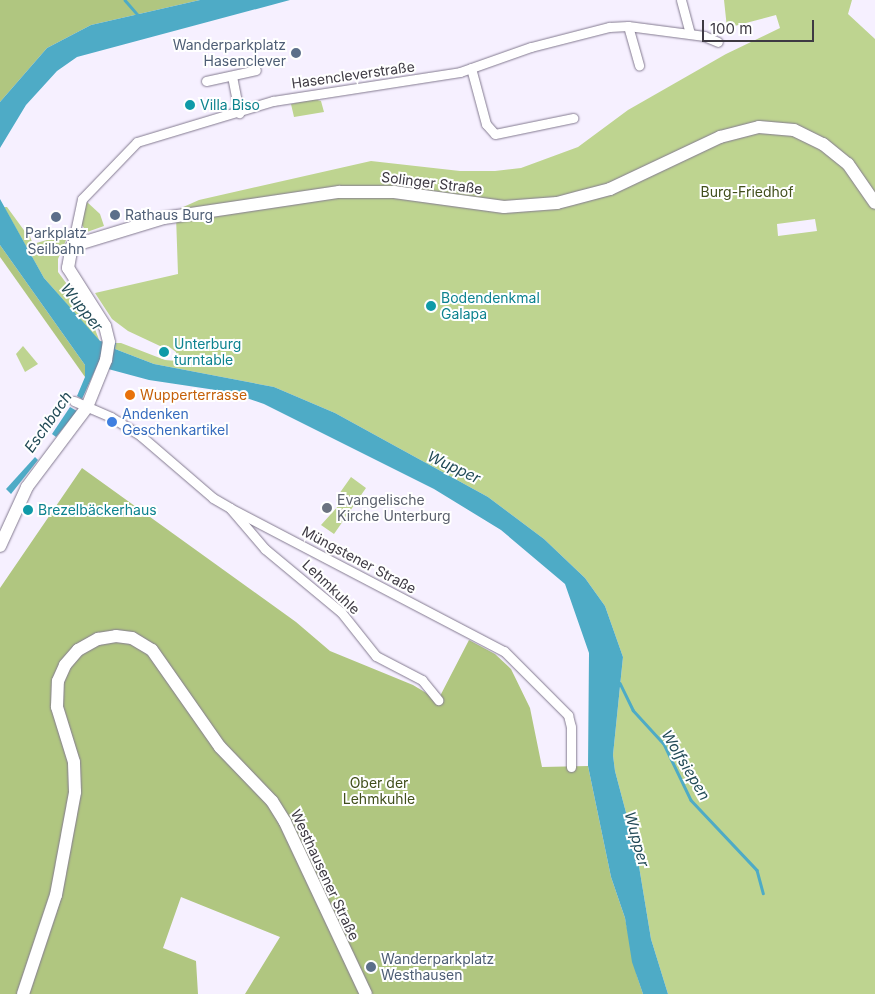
<!DOCTYPE html>
<meta charset="utf-8">
<style>
body{margin:0}
#map{position:relative;width:875px;height:994px;overflow:hidden;background:#f6f0ff;font-family:Inter,sans-serif}
div>[style]{position:absolute}
.green>*{inset:0;background:#bed490}
.forest>*{inset:0;background:#b0c680}
.water>*{inset:0;background:#4eabc6}
.stream>*{height:2.5px;margin:-1.25px;padding:0 1.25px;transform-origin:1.25px;border-radius:1.25px;background:#4eabc6}
.roads{filter:drop-shadow(0 0 1px #837a90) drop-shadow(0 0 1px #837a90)}
.minor>*{height:9px;margin:-4.5px;padding:0 4.5px;transform-origin:4.5px;border-radius:4.5px;background:#fff}
.secondary>*{height:12px;margin:-6px;padding:0 6px;transform-origin:6px;border-radius:6px;background:#fff}
.dots>*{width:14px;height:14px;translate:-50% -50%;box-sizing:border-box;border:2px solid #fff;border-radius:50%}
span{translate:-50% -50%;white-space:nowrap;text-align:center;line-height:1.15;-webkit-text-stroke:4px #fff;paint-order:stroke}
.service-label{font-size:14px;color:#4e5e75}
.right{translate:-100% -50%;text-align:right}
.left{translate:0 -50%;text-align:left}
.street-label{font-size:14px;color:#3e3a43}
.culture-label{font-size:14px;color:#0d838f}
.park-label{font-size:14px;color:#414f1c}
.food-label{font-size:14px;color:#c56008}
.shop-label{font-size:14px;color:#366cbe}
.worship-label{font-size:14px;color:#5b616d}
.water-label{font-size:15px;color:#224b57;font-style:italic}
.scale{position:absolute;left:702px;top:20px;width:112px;height:22px;box-sizing:border-box;border:2px solid #3e3a43;border-top:0;padding-left:6px;font-size:15px;line-height:18px;white-space:nowrap;color:#3e3a43;-webkit-text-stroke:4px #fff;paint-order:stroke}
</style>
<div id="map">
<div class="green">
<i style="clip-path:polygon(evenodd,724px 0,852px 0,848px 14px,875px 39px,875px 994px,668px 994px,651px 939px,637px 854px,615px 771px,613px 755px,623px 657px,605px 606px,585px 578px,544px 539px,488px 497px,335px 413px,274px 387px,154px 364px,115px 349px,116px 343px,121px 343px,165px 360px,177px 361px,176px 352px,168px 346px,160px 346px,128px 331px,112px 319px,95px 293px,178px 274px,176px 216px,181px 208px,199px 200px,371px 161px,460px 171px,495px 171px,521px 168px,578px 147px,628px 110px,726px 54px,780px 28px,776px 15px,727px 28px,724px 0,815px 219px,817px 231px,778px 236px,777px 224px,815px 219px)"></i>
<i style="clip-path:polygon(314px 99px,321px 101px,324px 112px,294px 117px,291px 104px)"></i>
<i style="clip-path:polygon(87px 202px,100px 214px,104px 226px,87px 232px,81px 224px)"></i>
<i style="clip-path:polygon(4px 207px,7px 207px,26px 233px,28px 232px,33px 244px,57px 237px,66px 240px,58px 259px,58px 272px,89px 314px,100px 342px,44px 278px)"></i>
<i style="clip-path:polygon(23px 346px,38px 364px,25px 372px,16px 354px)"></i>
<i style="clip-path:polygon(351px 477px,366px 488px,334px 534px,321px 525px,340px 504px,336px 501px,339px 494px)"></i>
</div>
<div class="forest">
<i style="clip-path:polygon(0 0,200px 0,91px 25px,47px 48px,0 102px)"></i>
<i style="clip-path:polygon(0 245px,85px 365px,85px 377px,0 257px)"></i>
<i style="clip-path:polygon(82px 468px,296px 622px,330px 651px,413px 685px,438px 700px,469px 640px,495px 654px,511px 669px,530px 708px,542px 767px,588px 766px,611px 877px,625px 918px,637px 976px,643px 994px,245px 994px,280px 937px,181px 897px,163px 948px,196px 961px,198px 994px,0 994px,0 588px)"></i>
</div>
<div class="water">
<i style="clip-path:polygon(200px 0,290px 0,77px 57px,57px 71px,26px 105px,0 148px,0 102px,47px 48px,91px 25px)"></i>
<i style="clip-path:polygon(0 199px,44px 278px,100px 341px,116px 343px,115px 349px,154px 364px,274px 387px,335px 413px,488px 497px,544px 539px,585px 578px,605px 606px,623px 657px,613px 755px,615px 771px,637px 854px,651px 939px,668px 994px,643px 994px,632px 962px,625px 918px,611px 877px,588px 766px,589px 653px,565px 584px,501px 530px,434px 489px,264px 404px,229px 392px,149px 380px,97px 366px,82px 399px,77px 396px,85px 377px,85px 365px,0 245px)"></i>
<i style="clip-path:polygon(70px 407px,77px 411px,56px 437px,52px 434px)"></i>
<i style="clip-path:polygon(35px 457px,38px 460px,11px 494px,6px 489px)"></i>
</div>
<div class="stream">
<i style="left:125px;top:0;width:21px;rotate:49deg"></i>
<i style="left:620px;top:683px;width:30px;rotate:64deg"></i>
<i style="left:633px;top:710px;width:46px;rotate:47.6deg"></i>
<i style="left:664px;top:744px;width:62px;rotate:64.3deg"></i>
<i style="left:691px;top:800px;width:96px;rotate:46.7deg"></i>
<i style="left:757px;top:870px;width:24px;rotate:75deg"></i>
</div>
<div class="roads">
<div class="minor">
<i style="left:681px;top:0;width:35px;rotate:75deg"></i>
<i style="left:628px;top:26px;width:41px;rotate:74.2deg"></i>
<i style="left:471px;top:68px;width:58px;rotate:75deg"></i>
<i style="left:486px;top:124px;width:13px;rotate:48deg"></i>
<i style="left:495px;top:134px;width:80px;rotate:-11.6deg"></i>
<i style="left:232px;top:76px;width:38px;rotate:79deg"></i>
<i style="left:206px;top:81px;width:51px;rotate:-12.4deg"></i>
<i style="left:72px;top:246px;width:48px;rotate:-78deg"></i>
<i style="left:82px;top:199px;width:79px;rotate:-46deg"></i>
<i style="left:137px;top:142px;width:142px;rotate:-16.8deg"></i>
<i style="left:273px;top:101px;width:189px;rotate:-8.8deg"></i>
<i style="left:460px;top:72px;width:75px;rotate:-19.4deg"></i>
<i style="left:531px;top:47px;width:81px;rotate:-14.4deg"></i>
<i style="left:609px;top:27px;width:19px;rotate:-3deg"></i>
<i style="left:628px;top:26px;width:77px;rotate:7.5deg"></i>
<i style="left:704px;top:36px;width:15px;rotate:23deg"></i>
<i style="left:74px;top:401px;width:40px;rotate:23.4deg"></i>
<i style="left:111px;top:417px;width:36px;rotate:32deg"></i>
<i style="left:141px;top:436px;width:95px;rotate:40.7deg"></i>
<i style="left:213px;top:498px;width:20px;rotate:30deg"></i>
<i style="left:230px;top:508px;width:309px;rotate:27.6deg"></i>
<i style="left:504px;top:651px;width:91px;rotate:45deg"></i>
<i style="left:568px;top:715px;width:12px;rotate:76deg"></i>
<i style="left:571px;top:727px;width:40px;rotate:90deg"></i>
<i style="left:230px;top:508px;width:54px;rotate:49.5deg"></i>
<i style="left:265px;top:549px;width:99px;rotate:39.7deg"></i>
<i style="left:341px;top:612px;width:56px;rotate:51.5deg"></i>
<i style="left:376px;top:656px;width:52px;rotate:27.6deg"></i>
<i style="left:422px;top:680px;width:26px;rotate:51deg"></i>
</div>
<div class="secondary">
<i style="left:0;top:546px;width:65px;rotate:-65.4deg"></i>
<i style="left:27px;top:487px;width:100px;rotate:-53.1deg"></i>
<i style="left:87px;top:407px;width:51px;rotate:-68deg"></i>
<i style="left:106px;top:360px;width:18px;rotate:-81deg"></i>
<i style="left:109px;top:342px;width:16px;rotate:-104deg"></i>
<i style="left:105px;top:326px;width:69px;rotate:-122.5deg"></i>
<i style="left:68px;top:268px;width:22px;rotate:-80deg"></i>
<i style="left:72px;top:246px;width:96px;rotate:-16.9deg"></i>
<i style="left:164px;top:218px;width:177px;rotate:-8.5deg"></i>
<i style="left:339px;top:192px;width:55px"></i>
<i style="left:394px;top:192px;width:111px;rotate:7.8deg"></i>
<i style="left:504px;top:207px;width:53px;rotate:-4.3deg"></i>
<i style="left:557px;top:203px;width:55px;rotate:-14.8deg"></i>
<i style="left:610px;top:189px;width:122px;rotate:-25.3deg"></i>
<i style="left:720px;top:137px;width:40px;rotate:-14.4deg"></i>
<i style="left:759px;top:127px;width:35px;rotate:5deg"></i>
<i style="left:794px;top:130px;width:32px;rotate:26deg"></i>
<i style="left:823px;top:144px;width:32px;rotate:39deg"></i>
<i style="left:848px;top:164px;width:47px;rotate:55.3deg"></i>
<i style="left:23px;top:994px;width:104px;rotate:-71.6deg"></i>
<i style="left:56px;top:895px;width:105px;rotate:-79.5deg"></i>
<i style="left:75px;top:792px;width:30px;rotate:-92deg"></i>
<i style="left:74px;top:762px;width:58px;rotate:-107.2deg"></i>
<i style="left:57px;top:707px;width:26px;rotate:-88deg"></i>
<i style="left:58px;top:681px;width:17px;rotate:-66deg"></i>
<i style="left:65px;top:665px;width:20px;rotate:-49deg"></i>
<i style="left:78px;top:650px;width:23px;rotate:-29deg"></i>
<i style="left:98px;top:639px;width:18px;rotate:-9deg"></i>
<i style="left:116px;top:636px;width:16px;rotate:7deg"></i>
<i style="left:132px;top:638px;width:23px;rotate:31deg"></i>
<i style="left:152px;top:650px;width:118px;rotate:55deg"></i>
<i style="left:220px;top:747px;width:75px;rotate:46.1deg"></i>
<i style="left:272px;top:801px;width:25px;rotate:58deg"></i>
<i style="left:285px;top:822px;width:190px;rotate:64.8deg"></i>
</div>
</div>
<div class="dots">
<i style="left:296px;top:53px;background:#5c6f8a"></i>
<i style="left:190px;top:105px;background:#0f9aa8"></i>
<i style="left:115px;top:215px;background:#5c6f8a"></i>
<i style="left:56px;top:217px;background:#5c6f8a"></i>
<i style="left:431px;top:306px;background:#0f9aa8"></i>
<i style="left:164px;top:352px;background:#0f9aa8"></i>
<i style="left:130px;top:395px;background:#e8710a"></i>
<i style="left:112px;top:422px;background:#3f7fe0"></i>
<i style="left:327px;top:508px;background:#6b7280"></i>
<i style="left:28px;top:510px;background:#0f9aa8"></i>
<i style="left:371px;top:967px;background:#5c6f8a"></i>
</div>
<div class="service-label">
<span class="right" style="left:286px;top:53px">Wanderparkplatz<br>Hasenclever</span>
<span class="left" style="left:125px;top:215px">Rathaus Burg</span>
<span style="left:56px;top:241px">Parkplatz<br>Seilbahn</span>
<span class="left" style="left:381px;top:967px">Wanderparkplatz<br>Westhausen</span>
</div>
<div class="street-label">
<span style="left:353px;top:75px;rotate:-8deg">Hasencleverstraße</span>
<span style="left:432px;top:183px;rotate:7deg">Solinger Straße</span>
<span style="left:359px;top:560px;rotate:28deg">Müngstener Straße</span>
<span style="left:331px;top:587px;rotate:43deg">Lehmkuhle</span>
<span style="left:325px;top:875px;rotate:65deg">Westhausener Straße</span>
</div>
<div class="culture-label">
<span class="left" style="left:200px;top:105px">Villa Biso</span>
<span class="left" style="left:441px;top:306px">Bodendenkmal<br>Galapa</span>
<span class="left" style="left:174px;top:352px">Unterburg<br>turntable</span>
<span class="left" style="left:38px;top:510px">Brezelbäckerhaus</span>
</div>
<div class="park-label">
<span style="left:747px;top:192px">Burg-Friedhof</span>
<span style="left:379px;top:791px">Ober der<br>Lehmkuhle</span>
</div>
<div class="food-label">
<span class="left" style="left:140px;top:395px">Wupperterrasse</span>
</div>
<div class="shop-label">
<span class="left" style="left:122px;top:422px">Andenken<br>Geschenkartikel</span>
</div>
<div class="worship-label">
<span class="left" style="left:337px;top:508px">Evangelische<br>Kirche Unterburg</span>
</div>
<div class="water-label">
<span style="left:82px;top:307px;rotate:51deg">Wupper</span>
<span style="left:48px;top:422px;rotate:-55deg">Eschbach</span>
<span style="left:454px;top:467px;rotate:25deg">Wupper</span>
<span style="left:686px;top:765px;rotate:59deg">Wolfsiepen</span>
<span style="left:637px;top:839px;rotate:75deg">Wupper</span>
</div>
<div class="scale">100 m</div>
</div>
